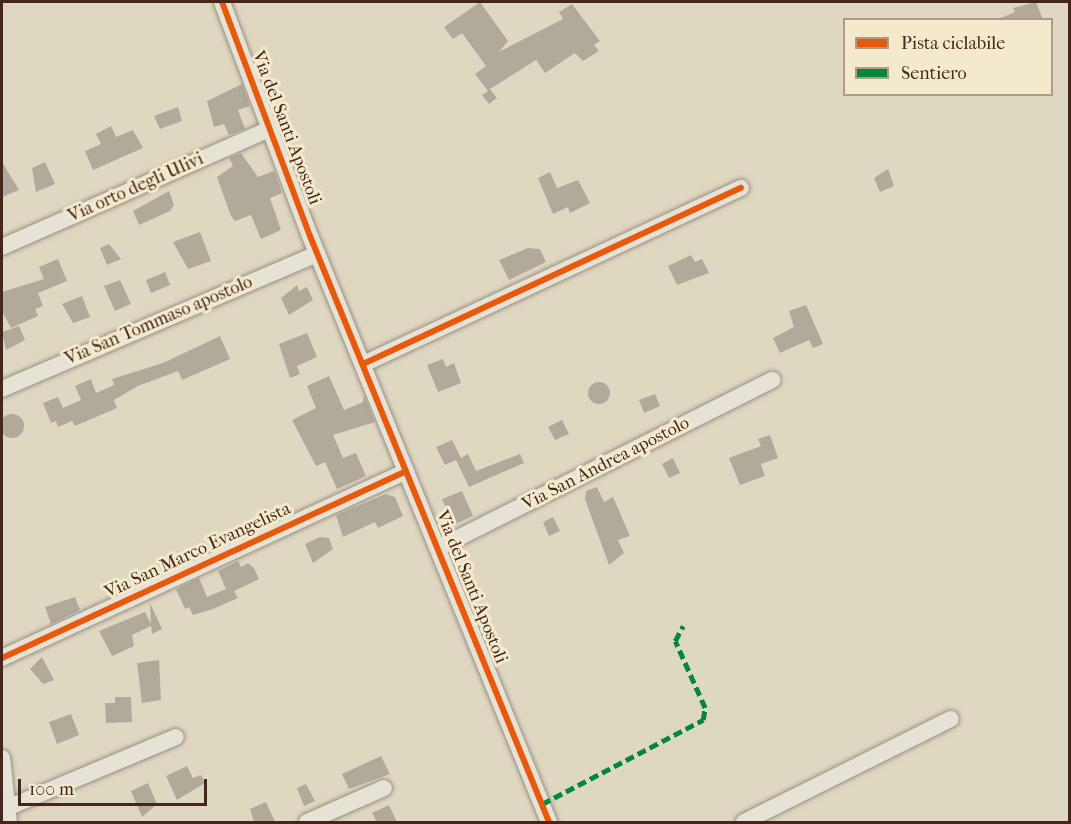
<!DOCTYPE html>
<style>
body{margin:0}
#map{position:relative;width:1071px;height:824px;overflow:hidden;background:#dfd8c1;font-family:"IM FELL French Canon",serif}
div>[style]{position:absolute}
.building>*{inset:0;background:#b1aa9a}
.round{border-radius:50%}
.roads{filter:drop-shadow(0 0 2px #999183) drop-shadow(0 0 2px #999183)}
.minor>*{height:16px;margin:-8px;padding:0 8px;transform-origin:8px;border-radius:8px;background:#e6e2d6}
.quiet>*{height:4.5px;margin-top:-2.25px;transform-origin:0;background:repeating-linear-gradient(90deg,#00873e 0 9px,transparent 0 13.5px)}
.cycleway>*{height:6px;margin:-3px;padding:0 3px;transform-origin:3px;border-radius:3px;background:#e8590c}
span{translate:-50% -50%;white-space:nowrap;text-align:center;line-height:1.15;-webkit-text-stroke:6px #f3eace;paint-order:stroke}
.street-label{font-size:18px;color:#462619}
.frame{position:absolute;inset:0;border:3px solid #462619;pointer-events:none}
.legend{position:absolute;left:843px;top:18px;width:210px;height:78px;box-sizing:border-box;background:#f3eace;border:2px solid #ae9c86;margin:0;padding:8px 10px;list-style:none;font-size:18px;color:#462619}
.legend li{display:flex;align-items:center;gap:12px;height:30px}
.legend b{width:30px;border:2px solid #ae9c86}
.scale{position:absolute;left:18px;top:779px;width:189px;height:27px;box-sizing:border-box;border:3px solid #462619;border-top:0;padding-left:8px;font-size:18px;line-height:21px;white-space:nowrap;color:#462619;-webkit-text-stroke:4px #f3eace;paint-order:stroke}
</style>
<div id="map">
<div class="building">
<i style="clip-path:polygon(480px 2px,508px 41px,499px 52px,563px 19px,559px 12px,572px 4px,600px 41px,594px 45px,599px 51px,583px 61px,575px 53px,545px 73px,536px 60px,490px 89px,497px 98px,489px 104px,482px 95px,488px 91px,475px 74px,486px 66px,462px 33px,453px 39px,444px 27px)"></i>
<i style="clip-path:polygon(1036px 2px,1043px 20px,996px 20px,1015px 12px,1013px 8px)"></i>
<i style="clip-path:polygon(242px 84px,250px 106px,238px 110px,245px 129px,229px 135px,224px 124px,214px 127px,207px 101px)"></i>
<i style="clip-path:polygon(178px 107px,182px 121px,160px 129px,154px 116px)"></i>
<i style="clip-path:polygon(111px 126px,116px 137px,133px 130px,143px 148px,93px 170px,85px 151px,101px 144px,96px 134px)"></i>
<i style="clip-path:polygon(241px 153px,258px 177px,274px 171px,282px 193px,270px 198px,281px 230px,261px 239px,251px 215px,235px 221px,231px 216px,217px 177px,233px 166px,229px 158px)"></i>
<i style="clip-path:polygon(2px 162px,19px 190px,2px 197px)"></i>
<i style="clip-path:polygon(45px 162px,55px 184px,36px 192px,32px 168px)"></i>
<i style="clip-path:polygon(888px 169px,894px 186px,880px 192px,874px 178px)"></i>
<i style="clip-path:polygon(550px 172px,557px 188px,578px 180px,590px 203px,570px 213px,568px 207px,553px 214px,538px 178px)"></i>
<i style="clip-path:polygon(169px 191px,174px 205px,170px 211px,139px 225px,133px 211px)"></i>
<i style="clip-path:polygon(200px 232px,211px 261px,188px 269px,173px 242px)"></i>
<i style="clip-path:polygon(109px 244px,121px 259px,107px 265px,100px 248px)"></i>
<i style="clip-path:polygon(528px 248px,540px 249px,546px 262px,509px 280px,499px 260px)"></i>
<i style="clip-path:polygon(691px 255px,695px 262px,702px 259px,709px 273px,677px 285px,668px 266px)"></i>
<i style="clip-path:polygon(58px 259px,67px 281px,38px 293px,43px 306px,35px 309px,38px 316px,11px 328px,2px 311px,2px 292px,44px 279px,39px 267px)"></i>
<i style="clip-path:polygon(165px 272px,170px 285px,151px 293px,146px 280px)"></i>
<i style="clip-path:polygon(120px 280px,131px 304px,115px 311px,104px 286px)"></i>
<i style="clip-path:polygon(297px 285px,299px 291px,307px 287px,313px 300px,289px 315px,281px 298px)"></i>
<i style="clip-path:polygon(82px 296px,90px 317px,73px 323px,62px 304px)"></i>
<i style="clip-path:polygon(806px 305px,823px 344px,813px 348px,809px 340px,780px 353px,773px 338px,794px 327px,789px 311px)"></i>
<i style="clip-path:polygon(19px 326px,25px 340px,6px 350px,2px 332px)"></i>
<i style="clip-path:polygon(307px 333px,317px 357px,297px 366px,300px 374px,290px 378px,279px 344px)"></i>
<i style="clip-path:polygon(220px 336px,230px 359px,182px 380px,178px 371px,138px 386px,114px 400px,117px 408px,75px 426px,72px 421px,58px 427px,56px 421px,51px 423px,43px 403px,58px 397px,63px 408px,81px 400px,75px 386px,91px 379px,96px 393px,114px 385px,112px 379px,163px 363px)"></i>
<i style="clip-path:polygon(443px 359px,446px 367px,454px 363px,461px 383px,438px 392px,427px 365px)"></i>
<i style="clip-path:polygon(329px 376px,344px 410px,363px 402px,364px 396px,375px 422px,333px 435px,343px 458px,356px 453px,366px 476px,337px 489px,325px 462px,316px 466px,292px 420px,316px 408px,307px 386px)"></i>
<i class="round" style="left:588px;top:382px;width:22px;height:22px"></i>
<i style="clip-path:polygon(655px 394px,660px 406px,644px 413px,639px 400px)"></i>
<i class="round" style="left:0;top:414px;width:24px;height:24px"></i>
<i style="clip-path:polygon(562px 420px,569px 434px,555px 440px,548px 427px)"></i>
<i style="clip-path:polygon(770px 435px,778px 458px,761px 464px,765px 476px,740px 485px,729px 458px,761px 446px,758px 439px)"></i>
<i style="clip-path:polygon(452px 440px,461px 458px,468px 454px,476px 471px,520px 454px,524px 463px,469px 487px,456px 460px,445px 465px,436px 447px)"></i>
<i style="clip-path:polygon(673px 458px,680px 473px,669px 478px,662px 464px)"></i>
<i style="clip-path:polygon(597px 487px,604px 502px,613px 497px,630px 536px,618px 540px,624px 553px,609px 565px,585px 499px,586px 491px)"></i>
<i style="clip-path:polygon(462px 491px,473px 516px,453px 525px,442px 499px)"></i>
<i style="clip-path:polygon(386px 494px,395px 497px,403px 516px,378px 528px,375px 522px,343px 537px,336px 515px)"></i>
<i style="clip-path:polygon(553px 517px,560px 531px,549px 536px,543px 522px)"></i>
<i style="clip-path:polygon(320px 537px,329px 538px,333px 549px,313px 563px,305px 544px)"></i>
<i style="clip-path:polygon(238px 561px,241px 567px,248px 563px,254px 568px,259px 579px,234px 591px,238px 598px,213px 609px,193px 615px,189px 607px,185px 609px,176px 589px,199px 578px,207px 597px,226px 589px,218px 571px)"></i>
<i style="clip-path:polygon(75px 597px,80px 610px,51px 624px,45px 607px)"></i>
<i style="clip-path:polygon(150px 603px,162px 629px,152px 634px,151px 626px,132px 635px,134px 646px,112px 656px,99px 631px,145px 612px,151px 624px)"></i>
<i style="clip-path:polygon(42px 657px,54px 680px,43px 684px,30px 669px)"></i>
<i style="clip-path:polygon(159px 660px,161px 700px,142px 703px,137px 663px)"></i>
<i style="clip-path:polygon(115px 697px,131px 697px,132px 722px,106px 723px,105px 703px,115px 703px)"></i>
<i style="clip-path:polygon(71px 714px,79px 735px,57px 744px,49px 722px)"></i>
<i style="clip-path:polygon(381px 756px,390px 774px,349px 789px,342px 774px)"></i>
<i style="clip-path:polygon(187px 766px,193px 778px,201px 775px,205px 783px,177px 800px,166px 776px)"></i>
<i style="clip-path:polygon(148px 783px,157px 804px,142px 817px,131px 791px)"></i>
<i style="clip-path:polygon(306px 784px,315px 801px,304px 806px,297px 788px)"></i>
<i style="clip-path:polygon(266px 802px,275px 822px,254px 822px,250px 809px)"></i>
<i style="clip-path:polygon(389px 805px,397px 822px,377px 822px,372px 813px)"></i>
</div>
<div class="roads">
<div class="minor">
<i style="left:222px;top:2px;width:250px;rotate:69.4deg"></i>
<i style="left:310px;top:236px;width:633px;rotate:67.81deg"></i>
<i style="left:2px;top:247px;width:293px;rotate:-23.8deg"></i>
<i style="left:363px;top:364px;width:417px;rotate:-25deg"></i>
<i style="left:2px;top:389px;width:343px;rotate:-23.2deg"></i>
<i style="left:440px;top:547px;width:372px;rotate:-26.7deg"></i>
<i style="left:2px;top:658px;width:445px;rotate:-24.8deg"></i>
<i style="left:2px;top:758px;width:64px;rotate:83.8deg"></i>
<i style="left:7px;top:808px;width:183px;rotate:-22.8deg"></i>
<i style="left:307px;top:822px;width:84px;rotate:-23.8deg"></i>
<i style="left:744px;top:822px;width:231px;rotate:-26.5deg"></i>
</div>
</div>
<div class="quiet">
<i style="left:542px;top:804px;width:182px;rotate:-27.6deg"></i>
<i style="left:703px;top:720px;width:12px;rotate:-81deg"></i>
<i style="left:705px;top:708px;width:73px;rotate:-114.1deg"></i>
<i style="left:675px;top:641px;width:17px;rotate:-62deg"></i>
</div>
<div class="cycleway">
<i style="left:222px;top:2px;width:250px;rotate:69.4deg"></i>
<i style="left:310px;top:236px;width:633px;rotate:67.81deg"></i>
<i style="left:363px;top:364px;width:417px;rotate:-25deg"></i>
<i style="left:2px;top:658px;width:445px;rotate:-24.8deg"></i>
</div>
<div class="street-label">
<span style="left:286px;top:128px;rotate:69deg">Via del Santi Apostoli</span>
<span style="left:136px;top:188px;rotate:-24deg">Via orto degli Ulivi</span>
<span style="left:159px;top:321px;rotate:-23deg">Via San Tommaso apostolo</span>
<span style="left:606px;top:464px;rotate:-27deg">Via San Andrea apostolo</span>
<span style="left:198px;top:551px;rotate:-25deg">Via San Marco Evangelista</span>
<span style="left:471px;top:587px;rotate:68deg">Via del Santi Apostoli</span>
</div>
<div class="frame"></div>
<ul class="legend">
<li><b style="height:8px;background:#e8590c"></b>Pista ciclabile</li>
<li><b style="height:8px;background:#00873e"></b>Sentiero</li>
</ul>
<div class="scale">100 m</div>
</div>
